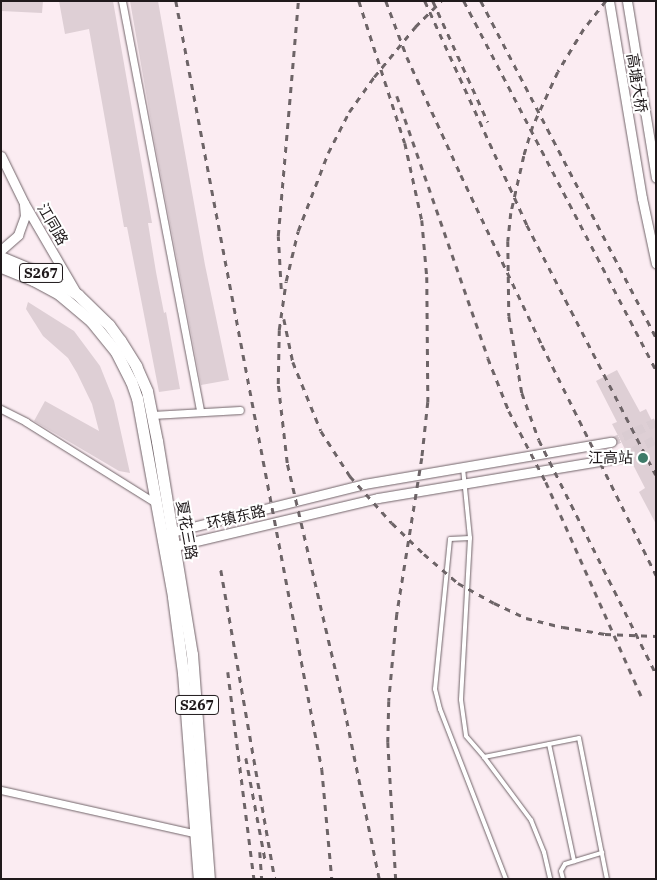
<!DOCTYPE html>
<meta charset="utf-8">
<style>
body{margin:0}
#map{position:relative;width:657px;height:880px;overflow:hidden;background:#fbecf2;font-family:"IBM Plex Serif","Noto Sans SC",serif}
div>[style]{position:absolute}
.building>*{inset:0;background:#decfd5}
.tertiary-tunnel>*{height:9px;margin-top:-4.5px;transform-origin:0;background:repeating-linear-gradient(90deg,#daccd2 0 9px,transparent 0 13.5px)}
.roads{filter:drop-shadow(0 0 1px #716469) drop-shadow(0 0 1px #716469)}
.service>*{height:4px;margin:-2px;padding:0 2px;transform-origin:2px;border-radius:2px;background:#fff}
.minor>*{height:7px;margin:-3.5px;padding:0 3.5px;transform-origin:3.5px;border-radius:3.5px;background:#fff}
.tertiary>*{height:9px;margin:-4.5px;padding:0 4.5px;transform-origin:4.5px;border-radius:4.5px;background:#fff}
.primary>*{height:11px;margin:-5.5px;padding:0 5.5px;transform-origin:5.5px;border-radius:5.5px;background:#fff}
.rail>*{height:2.5px;margin-top:-1.25px;transform-origin:0;background:repeating-linear-gradient(90deg,#6d6467 0 6px,transparent 0 12px)}
.dots>*{width:14px;height:14px;translate:-50% -50%;box-sizing:border-box;border:2px solid #fff;border-radius:50%}
span{translate:-50% -50%;white-space:nowrap;text-align:center;line-height:1.15;-webkit-text-stroke:4px #fff;paint-order:stroke}
.shield-label span{padding:1px 4px;background:#fff;border:1px solid;border-radius:4px;-webkit-text-stroke-width:0}
.shield-label{font-size:14px;color:#1f191b;font-weight:700}
.street-label{font-size:15px;color:#1f191b}
.poi-label{font-size:15px;color:#1f191b}
.right{translate:-100% -50%;text-align:right}
.frame{position:absolute;inset:0;border:2px solid #1f191b;pointer-events:none}
</style>
<div id="map">
<div class="building">
<i style="clip-path:polygon(1px 1px,43px 1px,42px 13px,1px 11px)"></i>
<i style="clip-path:polygon(59px 1px,113px 1px,152px 223px,148px 223px,156px 272px,164px 313px,166px 312px,180px 389px,159px 392px,127px 227px,124px 227px,89px 29px,65px 34px)"></i>
<i style="clip-path:polygon(130px 1px,158px 1px,205px 265px,229px 380px,201px 385px,154px 139px)"></i>
<i style="clip-path:polygon(28px 302px,74px 331px,100px 366px,114px 401px,130px 473px,119px 471px,34px 421px,45px 401px,99px 431px,92px 404px,77px 373px,68px 358px,43px 336px,26px 309px)"></i>
<i style="clip-path:polygon(617px 370px,640px 412px,646px 409px,656px 429px,656px 524px,639px 492px,645px 488px,612px 424px,617px 422px,596px 381px)"></i>
</div>
<div class="tertiary-tunnel">
<i style="left:611px;top:442px;width:49px;rotate:-24deg"></i>
<i style="left:622px;top:457px;width:38px;rotate:-28deg"></i>
</div>
<div class="roads">
<div class="service">
<i style="left:463px;top:468px;width:70px;rotate:84.3deg"></i>
<i style="left:470px;top:538px;width:162px;rotate:93.2deg"></i>
<i style="left:461px;top:700px;width:36px;rotate:82deg"></i>
<i style="left:466px;top:736px;width:28px;rotate:49deg"></i>
<i style="left:484px;top:757px;width:79px;rotate:53.3deg"></i>
<i style="left:531px;top:820px;width:35px;rotate:68deg"></i>
<i style="left:544px;top:852px;width:28px;rotate:77deg"></i>
<i style="left:470px;top:538px;width:20px;rotate:177deg"></i>
<i style="left:450px;top:539px;width:151px;rotate:95.7deg"></i>
<i style="left:435px;top:689px;width:21px;rotate:76deg"></i>
<i style="left:440px;top:709px;width:182px;rotate:68.8deg"></i>
<i style="left:549px;top:744px;width:120px;rotate:77.9deg"></i>
<i style="left:484px;top:757px;width:97px;rotate:-11.3deg"></i>
<i style="left:579px;top:738px;width:144px;rotate:78.8deg"></i>
<i style="left:563px;top:879px;width:8px;rotate:-104deg"></i>
<i style="left:561px;top:871px;width:8px;rotate:-60deg"></i>
<i style="left:565px;top:864px;width:39px;rotate:-17deg"></i>
</div>
<div class="minor">
<i style="left:122px;top:1px;width:417px;rotate:79.2deg"></i>
<i style="left:1px;top:409px;width:28px;rotate:27deg"></i>
<i style="left:26px;top:422px;width:155px;rotate:32deg"></i>
<i style="left:152px;top:415px;width:88px;rotate:-3.3deg"></i>
<i style="left:1px;top:790px;width:202px;rotate:12.6deg"></i>
</div>
<div class="tertiary">
<i style="left:609px;top:1px;width:200px;rotate:80.5deg"></i>
<i style="left:642px;top:198px;width:67px;rotate:78deg"></i>
<i style="left:627px;top:1px;width:179px;rotate:80.7deg"></i>
<i style="left:1px;top:156px;width:52px;rotate:63.9deg"></i>
<i style="left:24px;top:203px;width:105px;rotate:59.8deg"></i>
<i style="left:1px;top:250px;width:23px;rotate:-41deg"></i>
<i style="left:18px;top:235px;width:20px;rotate:-70deg"></i>
<i style="left:25px;top:216px;width:11px;rotate:-95deg"></i>
<i style="left:168px;top:537px;width:6px;rotate:-51deg"></i>
<i style="left:172px;top:532px;width:198px;rotate:-14deg"></i>
<i style="left:364px;top:484px;width:251px;rotate:-9.7deg"></i>
<i style="left:169px;top:544px;width:6px;rotate:18deg"></i>
<i style="left:175px;top:546px;width:209px;rotate:-13.3deg"></i>
<i style="left:378px;top:498px;width:247px;rotate:-9.5deg"></i>
</div>
<div class="primary">
<i style="left:1px;top:257px;width:54px;rotate:22.8deg"></i>
<i style="left:51px;top:278px;width:32px;rotate:32deg"></i>
<i style="left:78px;top:295px;width:43px;rotate:44.1deg"></i>
<i style="left:109px;top:325px;width:19px;rotate:54deg"></i>
<i style="left:120px;top:340px;width:31px;rotate:58deg"></i>
<i style="left:136px;top:366px;width:27px;rotate:66deg"></i>
<i style="left:147px;top:391px;width:51px;rotate:78.7deg"></i>
<i style="left:157px;top:441px;width:216px;rotate:80.7deg"></i>
<i style="left:192px;top:654px;width:226px;rotate:85.7deg"></i>
<i style="left:1px;top:267px;width:35px;rotate:22deg"></i>
<i style="left:33px;top:280px;width:30px;rotate:28deg"></i>
<i style="left:59px;top:294px;width:42px;rotate:40.2deg"></i>
<i style="left:91px;top:321px;width:40px;rotate:51deg"></i>
<i style="left:116px;top:352px;width:33px;rotate:63deg"></i>
<i style="left:131px;top:381px;width:18px;rotate:71deg"></i>
<i style="left:137px;top:398px;width:202px;rotate:79.7deg"></i>
<i style="left:173px;top:597px;width:77px;rotate:82.5deg"></i>
<i style="left:183px;top:673px;width:207px;rotate:85.6deg"></i>
</div>
</div>
<div class="rail">
<i style="left:176px;top:1px;width:782px;rotate:79.24deg"></i>
<i style="left:322px;top:769px;width:110px;rotate:84.8deg"></i>
<i style="left:359px;top:1px;width:149px;rotate:72.1deg"></i>
<i style="left:405px;top:143px;width:79px;rotate:77.6deg"></i>
<i style="left:422px;top:220px;width:57px;rotate:85deg"></i>
<i style="left:427px;top:277px;width:125px;rotate:89.5deg"></i>
<i style="left:428px;top:402px;width:56px;rotate:96.1deg"></i>
<i style="left:422px;top:458px;width:158px;rotate:99.1deg"></i>
<i style="left:397px;top:614px;width:87px;rotate:95.3deg"></i>
<i style="left:389px;top:701px;width:41px;rotate:91.4deg"></i>
<i style="left:388px;top:742px;width:137px;rotate:86.7deg"></i>
<i style="left:386px;top:1px;width:60px;rotate:69.4deg"></i>
<i style="left:407px;top:57px;width:130px;rotate:65.4deg"></i>
<i style="left:461px;top:175px;width:188px;rotate:64.5deg"></i>
<i style="left:542px;top:345px;width:257px;rotate:63.6deg"></i>
<i style="left:425px;top:1px;width:246px;rotate:65.5deg"></i>
<i style="left:527px;top:225px;width:281px;rotate:62.7deg"></i>
<i style="left:433px;top:1px;width:133px;rotate:65.6deg"></i>
<i style="left:464px;top:1px;width:416px;rotate:62.5deg"></i>
<i style="left:481px;top:1px;width:379px;rotate:62.5deg"></i>
<i style="left:606px;top:1px;width:36px;rotate:128deg"></i>
<i style="left:584px;top:29px;width:50px;rotate:121.2deg"></i>
<i style="left:558px;top:72px;width:60px;rotate:114.8deg"></i>
<i style="left:533px;top:126px;width:31px;rotate:107deg"></i>
<i style="left:524px;top:156px;width:58px;rotate:102.8deg"></i>
<i style="left:511px;top:213px;width:28px;rotate:96deg"></i>
<i style="left:508px;top:241px;width:75px;rotate:89.2deg"></i>
<i style="left:509px;top:316px;width:78px;rotate:80.4deg"></i>
<i style="left:522px;top:393px;width:50px;rotate:70.1deg"></i>
<i style="left:539px;top:440px;width:262px;rotate:63.4deg"></i>
<i style="left:397px;top:96px;width:277px;rotate:70.8deg"></i>
<i style="left:488px;top:358px;width:57px;rotate:68.4deg"></i>
<i style="left:509px;top:411px;width:80px;rotate:62.5deg"></i>
<i style="left:546px;top:482px;width:236px;rotate:66deg"></i>
<i style="left:281px;top:289px;width:53px;rotate:-93.2deg"></i>
<i style="left:278px;top:236px;width:236px;rotate:-85.1deg"></i>
<i style="left:284px;top:319px;width:44px;rotate:78.2deg"></i>
<i style="left:293px;top:362px;width:74px;rotate:67.9deg"></i>
<i style="left:321px;top:431px;width:54px;rotate:57.2deg"></i>
<i style="left:350px;top:476px;width:63px;rotate:48.2deg"></i>
<i style="left:392px;top:523px;width:45px;rotate:44.1deg"></i>
<i style="left:424px;top:554px;width:45px;rotate:40.5deg"></i>
<i style="left:458px;top:583px;width:41px;rotate:29.1deg"></i>
<i style="left:494px;top:603px;width:35px;rotate:25deg"></i>
<i style="left:526px;top:618px;width:38px;rotate:14deg"></i>
<i style="left:563px;top:627px;width:43px;rotate:9.5deg"></i>
<i style="left:605px;top:634px;width:51px;rotate:2.2deg"></i>
<i style="left:221px;top:570px;width:314px;rotate:80.1deg"></i>
<i style="left:228px;top:672px;width:209px;rotate:82.8deg"></i>
<i style="left:246px;top:758px;width:103px;rotate:79.3deg"></i>
<i style="left:260px;top:852px;width:27px;rotate:86deg"></i>
<i style="left:379px;top:879px;width:179px;rotate:-101.6deg"></i>
<i style="left:343px;top:704px;width:247px;rotate:-103.1deg"></i>
<i style="left:287px;top:463px;width:80px;rotate:-96.5deg"></i>
<i style="left:278px;top:384px;width:54px;rotate:-88.9deg"></i>
<i style="left:279px;top:330px;width:49px;rotate:-81.9deg"></i>
<i style="left:286px;top:281px;width:51px;rotate:-76.5deg"></i>
<i style="left:298px;top:231px;width:84px;rotate:-69deg"></i>
<i style="left:328px;top:153px;width:46px;rotate:-62.9deg"></i>
<i style="left:349px;top:112px;width:43px;rotate:-54.5deg"></i>
<i style="left:374px;top:77px;width:65px;rotate:-50.6deg"></i>
<i style="left:415px;top:27px;width:37px;rotate:-45deg"></i>
</div>
<div class="dots">
<i style="left:643px;top:458px;background:#3d7b69"></i>
</div>
<div class="shield-label">
<span style="left:41px;top:273px">S267</span>
<span style="left:197px;top:705px">S267</span>
</div>
<div class="street-label">
<span style="left:637px;top:83px;rotate:81deg">高塘大桥</span>
<span style="left:53px;top:224px;rotate:60deg">江同路</span>
<span style="left:236px;top:517px;rotate:-13deg">环镇东路</span>
<span style="left:187px;top:530px;rotate:80deg">夏花三路</span>
</div>
<div class="poi-label">
<span class="right" style="left:633px;top:458px">江高站</span>
</div>
<div class="frame"></div>
</div>
